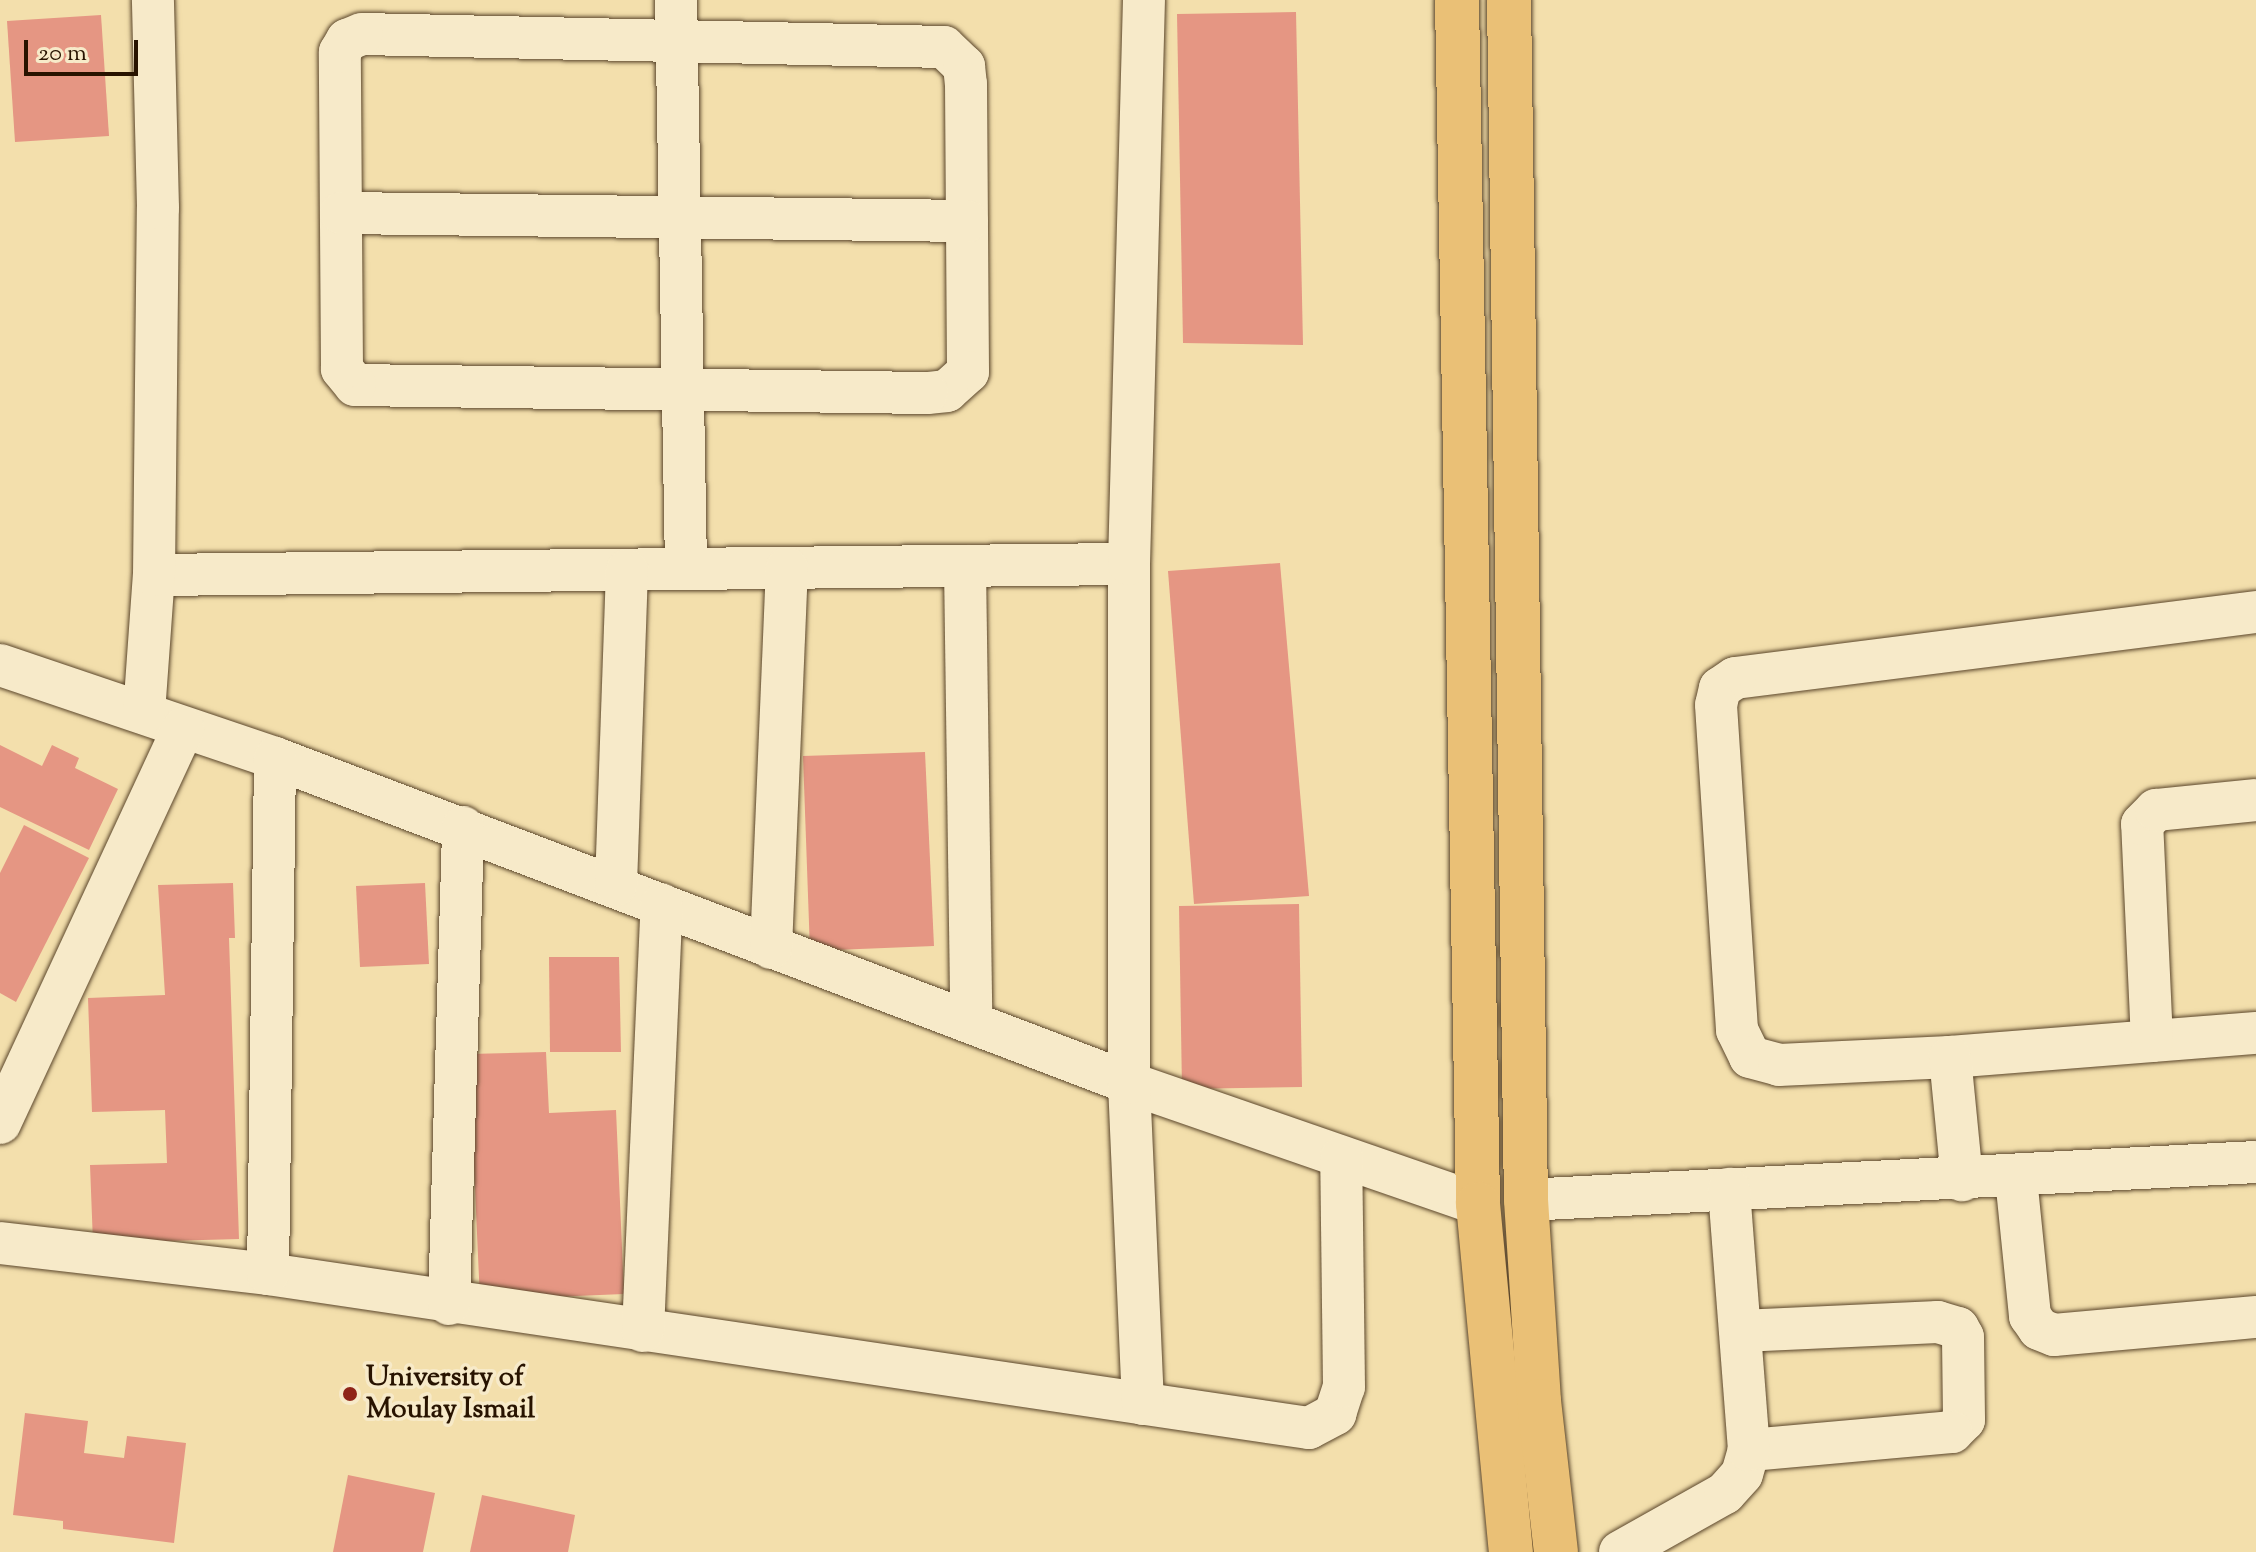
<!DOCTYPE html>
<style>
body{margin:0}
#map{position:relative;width:2256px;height:1552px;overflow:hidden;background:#f3dfac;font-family:"Sorts Mill Goudy",serif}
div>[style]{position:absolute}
.building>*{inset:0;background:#e59683}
.roads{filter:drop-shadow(0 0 2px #5b462b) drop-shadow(0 0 2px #5b462b)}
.street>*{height:42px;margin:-21px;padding:0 21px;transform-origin:21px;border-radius:21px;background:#f7eac9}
.highway>*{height:44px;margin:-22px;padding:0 22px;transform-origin:22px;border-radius:22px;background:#eac076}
.dots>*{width:22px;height:22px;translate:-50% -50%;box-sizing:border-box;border:4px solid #f7eac9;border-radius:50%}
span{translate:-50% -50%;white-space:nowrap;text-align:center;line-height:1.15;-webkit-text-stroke:7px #f7eac9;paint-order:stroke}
.poi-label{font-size:28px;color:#281300;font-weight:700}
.left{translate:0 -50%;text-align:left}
.scale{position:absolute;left:24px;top:40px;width:114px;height:36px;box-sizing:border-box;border:4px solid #281300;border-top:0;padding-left:10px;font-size:24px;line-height:28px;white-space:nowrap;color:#281300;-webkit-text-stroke:6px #f7eac9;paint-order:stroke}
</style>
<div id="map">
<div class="building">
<i style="clip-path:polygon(1296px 12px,1303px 345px,1183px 343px,1177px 14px)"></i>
<i style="clip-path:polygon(101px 15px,109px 136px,15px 142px,7px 21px)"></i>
<i style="clip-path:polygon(1280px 563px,1309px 896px,1194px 904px,1168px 571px)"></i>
<i style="clip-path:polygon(0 745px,42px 766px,52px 745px,79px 758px,75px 768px,118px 789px,89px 850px,0 807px)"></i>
<i style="clip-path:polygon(925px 752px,934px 946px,810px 951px,803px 756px)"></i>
<i style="clip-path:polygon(24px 825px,89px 858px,16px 1002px,0 993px,0 873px)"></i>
<i style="clip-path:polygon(233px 883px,235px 938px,229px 938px,239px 1239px,93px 1243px,90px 1165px,167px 1163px,165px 1110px,92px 1112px,88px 998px,165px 995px,158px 885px)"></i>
<i style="clip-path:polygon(425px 883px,429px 964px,360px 967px,356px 886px)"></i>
<i style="clip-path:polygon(1299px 904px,1302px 1087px,1182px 1089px,1179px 906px)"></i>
<i style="clip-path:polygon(549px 957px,619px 957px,621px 1052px,550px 1052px)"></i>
<i style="clip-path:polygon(546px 1052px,549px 1113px,616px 1110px,624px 1294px,480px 1300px,469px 1054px)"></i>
<i style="clip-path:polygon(25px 1413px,88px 1421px,84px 1453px,124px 1458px,127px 1436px,186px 1443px,174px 1543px,63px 1529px,63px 1521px,13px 1515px)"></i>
<i style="clip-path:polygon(348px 1475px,435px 1493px,423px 1552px,333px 1552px)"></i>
<i style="clip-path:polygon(482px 1495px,575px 1515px,568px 1552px,470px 1552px)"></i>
</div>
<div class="roads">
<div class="street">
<i style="left:676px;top:0;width:569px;rotate:88.99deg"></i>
<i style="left:362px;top:34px;width:582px;rotate:1.28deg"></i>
<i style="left:944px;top:47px;width:28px;rotate:44deg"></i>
<i style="left:964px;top:66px;width:18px;rotate:84deg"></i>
<i style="left:966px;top:84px;width:288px;rotate:89.6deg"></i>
<i style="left:968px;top:372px;width:28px;rotate:138deg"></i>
<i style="left:947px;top:391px;width:20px;rotate:174deg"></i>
<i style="left:927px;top:393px;width:572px;rotate:-179.2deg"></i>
<i style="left:355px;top:385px;width:21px;rotate:-129deg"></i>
<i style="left:342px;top:369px;width:317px;rotate:-90.4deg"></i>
<i style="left:340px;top:52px;width:14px;rotate:-60deg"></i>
<i style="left:347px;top:40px;width:16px;rotate:-22deg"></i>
<i style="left:341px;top:213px;width:626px;rotate:0.73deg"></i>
<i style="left:965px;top:566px;width:456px;rotate:89.2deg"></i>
<i style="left:154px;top:575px;width:975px;rotate:-0.65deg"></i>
<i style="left:2256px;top:612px;width:525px;rotate:172.78deg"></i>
<i style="left:1735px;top:678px;width:18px;rotate:146deg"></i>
<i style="left:1720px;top:688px;width:17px;rotate:103deg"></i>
<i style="left:1716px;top:705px;width:326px;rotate:86.3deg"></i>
<i style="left:1737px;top:1030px;width:30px;rotate:64deg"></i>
<i style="left:1750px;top:1057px;width:30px;rotate:15deg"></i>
<i style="left:1779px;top:1065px;width:171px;rotate:-2.7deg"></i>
<i style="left:1950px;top:1057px;width:307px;rotate:-4.5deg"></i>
<i style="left:0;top:665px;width:290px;rotate:18.7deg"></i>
<i style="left:275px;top:758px;width:914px;rotate:20.83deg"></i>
<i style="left:1129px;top:1083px;width:369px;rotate:19.1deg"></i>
<i style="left:144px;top:713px;width:138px;rotate:-85.9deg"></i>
<i style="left:154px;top:575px;width:367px;rotate:-89.4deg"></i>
<i style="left:158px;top:208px;width:208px;rotate:-91.4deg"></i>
<i style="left:616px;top:885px;width:315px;rotate:-88deg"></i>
<i style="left:771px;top:948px;width:380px;rotate:-87.6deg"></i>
<i style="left:2152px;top:1041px;width:217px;rotate:-92.6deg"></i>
<i style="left:2142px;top:824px;width:20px;rotate:-45deg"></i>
<i style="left:2156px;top:810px;width:100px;rotate:-5.7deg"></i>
<i style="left:1950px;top:1057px;width:124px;rotate:84.4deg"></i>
<i style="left:0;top:1123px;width:435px;rotate:-65.1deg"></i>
<i style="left:2016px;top:1178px;width:139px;rotate:84.2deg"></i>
<i style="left:2030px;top:1316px;width:16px;rotate:55deg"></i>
<i style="left:2039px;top:1329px;width:16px;rotate:22deg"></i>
<i style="left:2054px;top:1335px;width:203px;rotate:-5.1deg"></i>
<i style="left:1526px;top:1200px;width:731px;rotate:-2.98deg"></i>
<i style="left:0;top:1243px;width:270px;rotate:6.6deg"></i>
<i style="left:268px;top:1274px;width:1052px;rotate:8.42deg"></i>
<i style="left:1309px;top:1428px;width:30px;rotate:-28deg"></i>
<i style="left:1335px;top:1414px;width:28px;rotate:-72deg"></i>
<i style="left:1344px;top:1387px;width:230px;rotate:-90.7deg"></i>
<i style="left:268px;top:1274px;width:516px;rotate:-89.22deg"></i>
<i style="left:449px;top:1304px;width:477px;rotate:-88.3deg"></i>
<i style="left:643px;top:1331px;width:427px;rotate:-87.5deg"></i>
<i style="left:1741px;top:1331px;width:197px;rotate:-2.6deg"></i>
<i style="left:1938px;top:1322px;width:21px;rotate:17deg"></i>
<i style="left:1958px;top:1328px;width:10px;rotate:61deg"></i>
<i style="left:1963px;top:1337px;width:83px;rotate:89.3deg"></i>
<i style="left:1964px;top:1420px;width:17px;rotate:135deg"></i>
<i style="left:1952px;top:1432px;width:204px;rotate:174.9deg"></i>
<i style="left:1143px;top:1404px;width:321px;rotate:-92.5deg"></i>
<i style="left:1129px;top:1083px;width:519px;rotate:-90deg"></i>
<i style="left:1129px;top:564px;width:564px;rotate:-88.48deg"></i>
<i style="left:1620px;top:1552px;width:120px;rotate:-29.3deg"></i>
<i style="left:1725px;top:1493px;width:25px;rotate:-48deg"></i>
<i style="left:1742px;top:1474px;width:25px;rotate:-74deg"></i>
<i style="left:1749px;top:1450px;width:262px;rotate:-94.4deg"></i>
</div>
<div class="highway">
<i style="left:1457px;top:0;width:1204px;rotate:89deg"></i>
<i style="left:1478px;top:1204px;width:350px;rotate:84.6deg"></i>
<i style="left:1509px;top:0;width:1200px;rotate:89.19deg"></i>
<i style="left:1526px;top:1200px;width:201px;rotate:86.3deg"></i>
<i style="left:1539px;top:1401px;width:152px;rotate:83.6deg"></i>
</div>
</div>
<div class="dots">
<i style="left:350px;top:1394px;background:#8f2418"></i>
</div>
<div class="poi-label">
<span class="left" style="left:366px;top:1394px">University of<br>Moulay Ismail</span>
</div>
<div class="scale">20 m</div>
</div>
